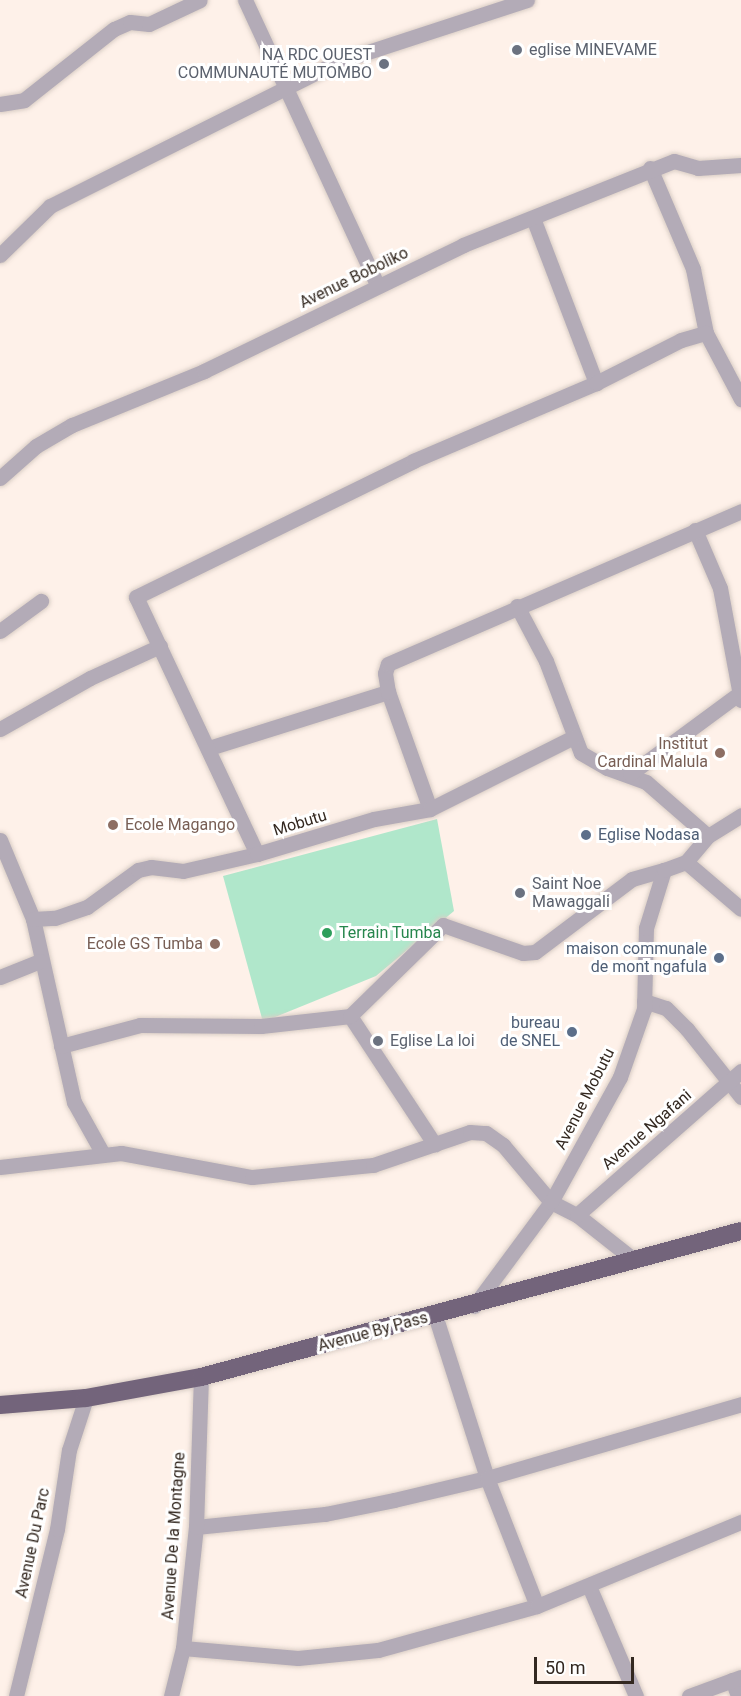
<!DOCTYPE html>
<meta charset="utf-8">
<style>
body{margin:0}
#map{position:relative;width:741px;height:1696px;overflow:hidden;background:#fef1e9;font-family:Roboto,sans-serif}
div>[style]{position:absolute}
.green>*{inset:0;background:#b0e7cb}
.roads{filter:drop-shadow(0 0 2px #d9cdc5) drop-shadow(0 0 2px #d9cdc5)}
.minor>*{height:15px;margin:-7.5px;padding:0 7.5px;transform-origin:7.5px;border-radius:7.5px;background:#b3abb7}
.trunk>*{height:18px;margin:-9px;padding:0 9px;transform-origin:9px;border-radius:9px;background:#73647b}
.dots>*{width:16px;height:16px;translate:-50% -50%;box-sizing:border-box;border:3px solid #fff;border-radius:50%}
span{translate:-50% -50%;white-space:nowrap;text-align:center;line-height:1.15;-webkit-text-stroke:6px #fff;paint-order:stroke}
.worship-label{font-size:16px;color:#5b616d}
.left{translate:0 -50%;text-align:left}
.right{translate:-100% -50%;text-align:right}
.street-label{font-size:16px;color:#332820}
.education-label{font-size:16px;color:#785e54}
.service-label{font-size:16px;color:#4e5e75}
.leisure-label{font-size:16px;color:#27864d}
.scale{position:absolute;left:534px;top:1657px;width:100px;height:27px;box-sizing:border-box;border:3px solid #332820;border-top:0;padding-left:8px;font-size:18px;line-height:21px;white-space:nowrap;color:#332820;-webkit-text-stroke:4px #fff;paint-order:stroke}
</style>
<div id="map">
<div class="green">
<i style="clip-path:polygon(437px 819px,454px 911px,376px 976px,263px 1022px,223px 876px)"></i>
</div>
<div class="roads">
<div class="minor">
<i style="left:245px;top:0;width:315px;rotate:65.1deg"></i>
<i style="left:0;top:104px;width:24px;rotate:-9deg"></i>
<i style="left:24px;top:100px;width:115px;rotate:-38.3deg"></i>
<i style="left:114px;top:29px;width:17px;rotate:-24deg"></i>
<i style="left:130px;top:22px;width:19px;rotate:6deg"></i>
<i style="left:149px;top:24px;width:56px;rotate:-25.2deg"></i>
<i style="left:650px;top:168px;width:110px;rotate:66.9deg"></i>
<i style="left:693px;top:269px;width:65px;rotate:78.5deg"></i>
<i style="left:706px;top:333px;width:75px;rotate:62.1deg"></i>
<i style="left:533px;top:218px;width:177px;rotate:69.1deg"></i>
<i style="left:0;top:255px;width:70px;rotate:-44.4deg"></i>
<i style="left:50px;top:206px;width:321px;rotate:-26.6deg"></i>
<i style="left:337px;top:62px;width:200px;rotate:-18.1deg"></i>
<i style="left:0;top:478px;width:48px;rotate:-41.6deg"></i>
<i style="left:36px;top:446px;width:42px;rotate:-30.3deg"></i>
<i style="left:72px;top:425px;width:143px;rotate:-22.2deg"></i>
<i style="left:204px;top:371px;width:288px;rotate:-25.9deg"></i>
<i style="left:463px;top:245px;width:227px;rotate:-21.7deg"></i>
<i style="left:674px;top:161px;width:25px;rotate:16deg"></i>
<i style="left:698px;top:168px;width:43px;rotate:-4deg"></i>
<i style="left:695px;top:530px;width:63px;rotate:66.7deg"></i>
<i style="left:720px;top:588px;width:114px;rotate:79.4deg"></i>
<i style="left:517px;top:606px;width:62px;rotate:62.2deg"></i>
<i style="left:546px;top:661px;width:98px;rotate:69.2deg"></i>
<i style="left:581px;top:753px;width:30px;rotate:30deg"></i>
<i style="left:607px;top:768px;width:41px;rotate:19.7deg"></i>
<i style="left:646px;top:782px;width:82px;rotate:41.1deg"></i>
<i style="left:0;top:631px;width:51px;rotate:-36.2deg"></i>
<i style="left:0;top:729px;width:103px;rotate:-29.5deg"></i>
<i style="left:90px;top:678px;width:77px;rotate:-24.6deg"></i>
<i style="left:209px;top:748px;width:188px;rotate:-17.4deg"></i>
<i style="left:630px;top:774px;width:133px;rotate:-36.4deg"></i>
<i style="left:430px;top:809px;width:124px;rotate:-109.7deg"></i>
<i style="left:388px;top:692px;width:19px;rotate:-99deg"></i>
<i style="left:385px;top:673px;width:9px;rotate:-72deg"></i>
<i style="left:388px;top:664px;width:385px;rotate:-23.4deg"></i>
<i style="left:0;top:840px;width:86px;rotate:67.3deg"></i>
<i style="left:33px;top:919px;width:188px;rotate:77.4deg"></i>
<i style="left:74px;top:1102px;width:60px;rotate:60.9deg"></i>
<i style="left:257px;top:854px;width:284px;rotate:-115.2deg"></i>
<i style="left:136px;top:597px;width:309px;rotate:-26.1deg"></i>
<i style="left:413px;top:461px;width:199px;rotate:-23.1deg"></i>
<i style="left:596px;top:383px;width:95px;rotate:-26.8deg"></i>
<i style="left:681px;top:340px;width:26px;rotate:-16deg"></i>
<i style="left:686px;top:862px;width:72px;rotate:40.5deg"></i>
<i style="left:33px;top:919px;width:22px;rotate:-3deg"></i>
<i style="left:55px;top:918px;width:34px;rotate:-19deg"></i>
<i style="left:87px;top:907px;width:63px;rotate:-36deg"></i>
<i style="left:138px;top:870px;width:13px;rotate:-13deg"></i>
<i style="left:151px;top:867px;width:32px;rotate:7deg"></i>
<i style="left:183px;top:871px;width:76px;rotate:-12.9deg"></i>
<i style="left:257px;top:854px;width:122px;rotate:-16.7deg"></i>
<i style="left:374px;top:819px;width:57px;rotate:-10.1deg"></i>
<i style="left:430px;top:809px;width:161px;rotate:-26.6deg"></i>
<i style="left:0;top:977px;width:43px;rotate:-21.8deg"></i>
<i style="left:644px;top:1001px;width:23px;rotate:18deg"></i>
<i style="left:666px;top:1008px;width:30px;rotate:45deg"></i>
<i style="left:687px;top:1029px;width:87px;rotate:51.5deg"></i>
<i style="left:350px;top:1016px;width:154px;rotate:56.6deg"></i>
<i style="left:61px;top:1046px;width:82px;rotate:-14.9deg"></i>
<i style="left:140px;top:1025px;width:121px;rotate:0.5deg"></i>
<i style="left:261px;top:1026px;width:90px;rotate:-6.4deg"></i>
<i style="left:350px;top:1016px;width:130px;rotate:-44.4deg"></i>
<i style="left:443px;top:925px;width:85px;rotate:19.3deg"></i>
<i style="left:523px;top:953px;width:12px;rotate:-5deg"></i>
<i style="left:535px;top:952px;width:121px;rotate:-37deg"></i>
<i style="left:632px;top:879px;width:33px;rotate:-16deg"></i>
<i style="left:0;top:1167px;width:122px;rotate:-6.6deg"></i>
<i style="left:121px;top:1153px;width:133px;rotate:10.4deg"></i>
<i style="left:252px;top:1177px;width:122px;rotate:-5.7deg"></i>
<i style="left:373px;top:1165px;width:102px;rotate:-18.8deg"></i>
<i style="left:470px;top:1132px;width:16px;rotate:4deg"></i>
<i style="left:486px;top:1133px;width:21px;rotate:35deg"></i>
<i style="left:503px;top:1145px;width:75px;rotate:49.9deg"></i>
<i style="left:551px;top:1202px;width:29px;rotate:27deg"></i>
<i style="left:577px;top:1215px;width:73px;rotate:38.3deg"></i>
<i style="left:577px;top:1215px;width:218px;rotate:-41.3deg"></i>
<i style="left:474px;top:1306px;width:129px;rotate:-53.5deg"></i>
<i style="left:551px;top:1202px;width:143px;rotate:-61.1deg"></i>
<i style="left:620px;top:1077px;width:72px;rotate:-70.6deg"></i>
<i style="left:644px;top:1009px;width:81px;rotate:-88.6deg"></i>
<i style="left:646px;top:928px;width:61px;rotate:-72.8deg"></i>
<i style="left:664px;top:870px;width:23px;rotate:-20deg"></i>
<i style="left:686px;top:862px;width:34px;rotate:-50deg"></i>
<i style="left:708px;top:836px;width:39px;rotate:-32deg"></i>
<i style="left:435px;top:1315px;width:171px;rotate:72.3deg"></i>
<i style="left:487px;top:1478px;width:137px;rotate:68.7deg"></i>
<i style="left:196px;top:1527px;width:130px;rotate:-5.8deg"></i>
<i style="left:325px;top:1514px;width:70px;rotate:-11.5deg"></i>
<i style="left:394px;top:1500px;width:96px;rotate:-13.3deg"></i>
<i style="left:487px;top:1478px;width:265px;rotate:-16.2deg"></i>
<i style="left:589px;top:1586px;width:120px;rotate:66.9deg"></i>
<i style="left:183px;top:1648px;width:115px;rotate:5deg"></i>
<i style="left:298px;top:1658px;width:80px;rotate:-5.7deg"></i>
<i style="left:378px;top:1650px;width:165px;rotate:-15.5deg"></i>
<i style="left:537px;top:1606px;width:221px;rotate:-22.4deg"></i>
<i style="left:732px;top:1680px;width:17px;rotate:69deg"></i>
<i style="left:16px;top:1696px;width:172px;rotate:-76.2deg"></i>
<i style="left:57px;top:1529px;width:80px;rotate:-81.4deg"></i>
<i style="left:69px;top:1450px;width:55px;rotate:-71.9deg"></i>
<i style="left:171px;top:1696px;width:49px;rotate:-76deg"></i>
<i style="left:183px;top:1648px;width:122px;rotate:-83.9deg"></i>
<i style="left:196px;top:1527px;width:150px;rotate:-88.1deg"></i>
<i style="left:689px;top:1696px;width:55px;rotate:-20.1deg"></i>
</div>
<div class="trunk">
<i style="left:0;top:1405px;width:86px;rotate:-4.7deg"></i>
<i style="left:86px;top:1398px;width:117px;rotate:-10.3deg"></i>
<i style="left:201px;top:1377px;width:559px;rotate:-15.13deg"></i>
</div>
</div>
<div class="dots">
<i style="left:517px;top:50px;background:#6b7280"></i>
<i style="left:384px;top:64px;background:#6b7280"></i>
<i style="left:720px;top:753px;background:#8d6e63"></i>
<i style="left:113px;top:825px;background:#8d6e63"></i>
<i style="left:586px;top:835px;background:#5c6f8a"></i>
<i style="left:520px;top:893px;background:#6b7280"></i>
<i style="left:327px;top:933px;background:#2e9e5b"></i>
<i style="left:215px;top:944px;background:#8d6e63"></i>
<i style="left:719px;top:958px;background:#5c6f8a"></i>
<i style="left:572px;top:1032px;background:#5c6f8a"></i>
<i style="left:378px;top:1041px;background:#6b7280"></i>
</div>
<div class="worship-label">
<span class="left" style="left:529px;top:50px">eglise MINEVAME</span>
<span class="right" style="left:372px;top:64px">NA RDC OUEST<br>COMMUNAUTÉ MUTOMBO</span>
<span class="left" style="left:532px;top:893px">Saint Noe<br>Mawaggali</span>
<span class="left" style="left:390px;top:1041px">Eglise La loi</span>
</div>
<div class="street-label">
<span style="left:354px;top:278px;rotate:-26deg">Avenue Boboliko</span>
<span style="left:300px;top:823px;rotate:-17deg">Mobutu</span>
<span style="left:585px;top:1099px;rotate:-63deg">Avenue Mobutu</span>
<span style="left:647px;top:1130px;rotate:-41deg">Avenue Ngafani</span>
<span style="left:373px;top:1332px;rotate:-15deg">Avenue By Pass</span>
<span style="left:174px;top:1536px;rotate:-86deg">Avenue De la Montagne</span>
<span style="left:33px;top:1543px;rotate:-78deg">Avenue Du Parc</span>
</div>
<div class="education-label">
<span class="right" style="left:708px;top:753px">Institut<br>Cardinal Malula</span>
<span class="left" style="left:125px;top:825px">Ecole Magango</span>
<span class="right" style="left:203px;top:944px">Ecole GS Tumba</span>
</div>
<div class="service-label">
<span class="left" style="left:598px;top:835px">Eglise Nodasa</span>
<span class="right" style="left:707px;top:958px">maison communale<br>de mont ngafula</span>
<span class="right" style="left:560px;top:1032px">bureau<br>de SNEL</span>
</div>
<div class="leisure-label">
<span class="left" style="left:339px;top:933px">Terrain Tumba</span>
</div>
<div class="scale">50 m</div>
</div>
